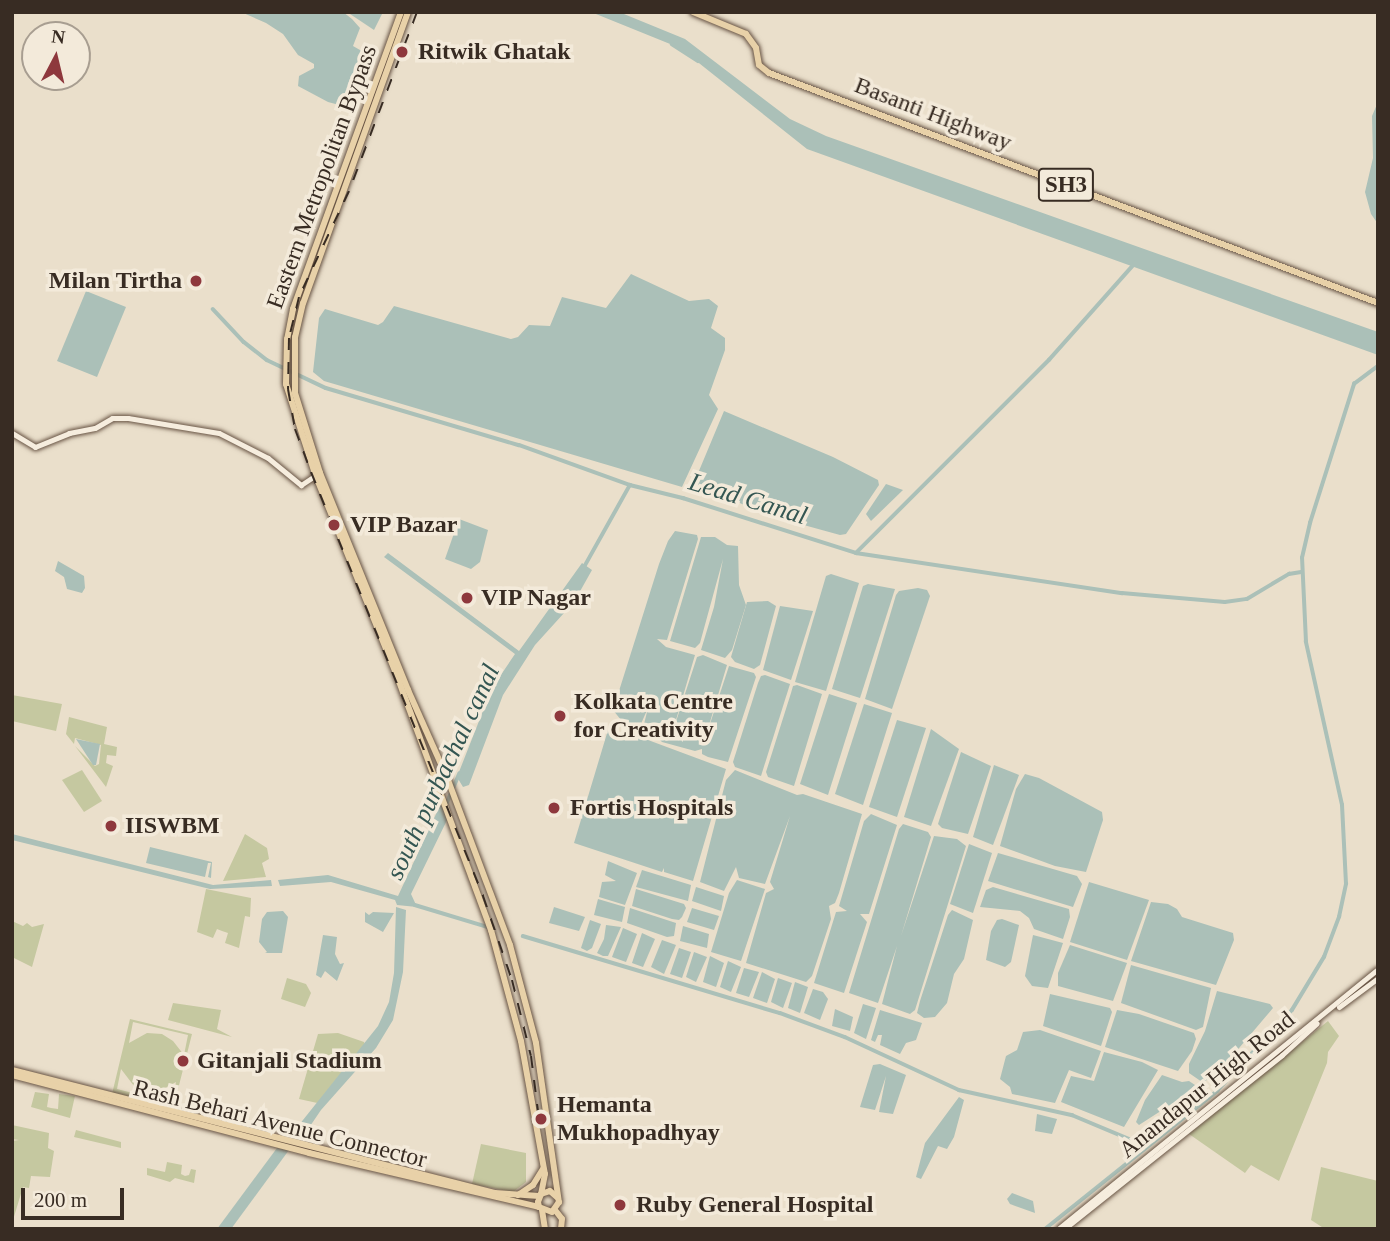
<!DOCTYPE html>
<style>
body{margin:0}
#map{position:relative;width:1390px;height:1241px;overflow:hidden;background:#eadfcb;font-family:"Times New Roman",serif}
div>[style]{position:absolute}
.green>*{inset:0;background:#c5c8a0}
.water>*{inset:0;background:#abc0b8}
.canal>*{height:3.5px;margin:-1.75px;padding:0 1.75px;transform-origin:1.75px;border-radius:1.75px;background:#abc0b8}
.roads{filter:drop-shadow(0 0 2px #685444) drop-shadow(0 0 2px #685444)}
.secondary>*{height:5px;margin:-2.5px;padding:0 2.5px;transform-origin:2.5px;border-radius:2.5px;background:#f6edde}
.primary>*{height:6px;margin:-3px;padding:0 3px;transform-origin:3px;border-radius:3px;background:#e8d1a8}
.rail>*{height:2px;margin-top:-1px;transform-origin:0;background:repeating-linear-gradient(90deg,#382c23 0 12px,transparent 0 24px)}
.dots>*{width:19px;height:19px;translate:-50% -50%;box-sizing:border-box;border:4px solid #f3eada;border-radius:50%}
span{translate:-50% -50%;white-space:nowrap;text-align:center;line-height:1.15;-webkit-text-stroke:7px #f3eada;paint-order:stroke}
.shield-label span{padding:2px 5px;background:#f3eada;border:2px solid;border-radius:5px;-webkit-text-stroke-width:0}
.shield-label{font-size:23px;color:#382c23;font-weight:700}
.poi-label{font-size:24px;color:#382c23;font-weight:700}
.left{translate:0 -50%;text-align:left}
.right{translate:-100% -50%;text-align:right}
.street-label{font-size:24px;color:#382c23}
.water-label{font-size:26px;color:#345652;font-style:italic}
.frame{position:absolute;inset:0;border:14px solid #382c23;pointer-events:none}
.north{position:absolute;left:21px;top:21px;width:70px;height:70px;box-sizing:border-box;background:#f3eada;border:2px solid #a89e91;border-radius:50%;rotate:7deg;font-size:19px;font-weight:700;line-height:28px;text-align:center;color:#382c23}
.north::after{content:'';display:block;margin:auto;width:24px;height:32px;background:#8e383d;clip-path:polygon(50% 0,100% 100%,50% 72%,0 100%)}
.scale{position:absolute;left:21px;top:1188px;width:103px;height:32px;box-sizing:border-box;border:4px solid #382c23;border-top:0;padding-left:9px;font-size:21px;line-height:24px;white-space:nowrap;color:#382c23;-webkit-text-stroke:5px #f3eada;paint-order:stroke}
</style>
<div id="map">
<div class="green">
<i style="clip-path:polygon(12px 695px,62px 704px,56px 731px,12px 721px)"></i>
<i style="clip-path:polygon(69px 717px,107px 727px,104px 744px,117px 747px,116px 756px,107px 755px,106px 763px,113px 766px,106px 787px,75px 746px,95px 766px,99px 764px,101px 745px,75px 738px,74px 744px,66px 734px)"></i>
<i style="clip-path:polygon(82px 770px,102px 801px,84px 812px,62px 780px)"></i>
<i style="clip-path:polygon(245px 834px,267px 848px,269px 859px,262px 863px,266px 877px,223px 881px)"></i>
<i style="clip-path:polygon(206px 889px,251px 898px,250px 917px,245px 916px,239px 948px,225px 943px,228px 933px,222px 931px,217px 929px,213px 938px,197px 932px)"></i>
<i style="clip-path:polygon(12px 921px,23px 926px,27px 923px,32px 927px,44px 924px,32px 967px,12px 957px)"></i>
<i style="clip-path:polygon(287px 978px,306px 984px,311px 993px,305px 1007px,281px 999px)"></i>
<i style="clip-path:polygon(173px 1003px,221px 1010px,217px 1029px,232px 1037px,168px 1020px)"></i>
<i style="clip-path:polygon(evenodd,130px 1019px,192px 1034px,173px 1109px,112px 1094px,130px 1019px,133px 1022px,188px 1035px,184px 1055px,173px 1041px,162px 1034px,147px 1033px,129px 1043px,133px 1022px,130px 1019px,121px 1069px,134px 1086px,148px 1092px,160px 1091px,176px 1082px,172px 1103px,117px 1089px,121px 1069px)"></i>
<i style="clip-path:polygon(1328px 1021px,1339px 1036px,1328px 1052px,1327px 1063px,1279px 1181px,1251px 1165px,1245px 1173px,1189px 1134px)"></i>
<i style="clip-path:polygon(338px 1033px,364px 1042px,367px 1050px,322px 1104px,299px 1099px,318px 1034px)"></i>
<i style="clip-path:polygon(35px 1092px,49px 1094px,47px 1107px,51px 1108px,58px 1109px,59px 1094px,75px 1096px,70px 1118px,31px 1107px)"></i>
<i style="clip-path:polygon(12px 1125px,49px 1133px,48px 1148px,54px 1151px,50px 1177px,31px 1176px,29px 1188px,23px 1187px,13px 1220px,12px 1141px,19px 1140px,12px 1139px)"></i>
<i style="clip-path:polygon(76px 1130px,121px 1142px,121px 1148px,74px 1137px)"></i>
<i style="clip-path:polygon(481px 1144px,526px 1153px,526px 1182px,513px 1192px,472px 1184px)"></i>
<i style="clip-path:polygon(167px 1162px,182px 1165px,181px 1174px,185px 1176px,189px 1175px,191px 1169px,196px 1170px,194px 1183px,175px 1178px,170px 1182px,147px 1175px,147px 1168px,165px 1172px)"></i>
<i style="clip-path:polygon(1321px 1167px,1378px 1181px,1378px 1229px,1325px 1229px,1311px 1220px)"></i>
</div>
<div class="water">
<i style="clip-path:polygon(241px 12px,343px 12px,352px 19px,360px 28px,353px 46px,367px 54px,347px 104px,343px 106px,328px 102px,298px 86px,299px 76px,314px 68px,314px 64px,298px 55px,283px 34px,266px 23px)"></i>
<i style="clip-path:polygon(347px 12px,383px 12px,374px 30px)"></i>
<i style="clip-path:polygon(591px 12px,619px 12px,685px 39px,790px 119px,826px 136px,1378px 332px,1378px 355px,807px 149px,680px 48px)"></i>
<i style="clip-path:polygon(1378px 102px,1378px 224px,1371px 214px,1365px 192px,1373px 158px,1372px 116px)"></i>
<i style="clip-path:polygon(631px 274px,689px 301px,709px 299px,718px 306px,711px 328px,725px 338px,725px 350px,709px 395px,718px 409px,682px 487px,341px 386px,324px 381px,313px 372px,319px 318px,325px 309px,378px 325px,383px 322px,394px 306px,511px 339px,518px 337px,529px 325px,550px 326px,562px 297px,606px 308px)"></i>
<i style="clip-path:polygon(86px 291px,126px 307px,97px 377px,57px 361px)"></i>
<i style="clip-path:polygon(724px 411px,833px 457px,878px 480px,879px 485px,846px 534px,840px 535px,771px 516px,718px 494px,710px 495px,699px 487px,696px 478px)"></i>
<i style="clip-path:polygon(886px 484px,903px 490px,871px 521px,866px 514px)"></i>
<i style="clip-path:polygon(459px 519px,488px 530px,480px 562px,471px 569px,445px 559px)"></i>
<i style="clip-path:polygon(675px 531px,697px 535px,698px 539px,667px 640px,657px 639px,666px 647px,695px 655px,671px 737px,697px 657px,703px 655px,727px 665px,704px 742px,729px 666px,754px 673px,756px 677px,728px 762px,708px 757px,702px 754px,702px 749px,695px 751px,662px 742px,644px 724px,648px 708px,640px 726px,621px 720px,613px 710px,659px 564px,668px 541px)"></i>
<i style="clip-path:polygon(701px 537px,715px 537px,727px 545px,738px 546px,739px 585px,746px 605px,732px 650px,725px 658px,701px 650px,714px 607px,723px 559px,700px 643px,695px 648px,670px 641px)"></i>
<i style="clip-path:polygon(388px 553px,519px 651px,582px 563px,592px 570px,574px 602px,535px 645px,503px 695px,469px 785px,463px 787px,457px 777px,492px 688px,515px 654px,384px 557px)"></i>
<i style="clip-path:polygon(58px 561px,84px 576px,85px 588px,82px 593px,67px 589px,64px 577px,55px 571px)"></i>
<i style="clip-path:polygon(831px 574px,859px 583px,826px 691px,795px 682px,826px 576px)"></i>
<i style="clip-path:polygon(868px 584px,895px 589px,860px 698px,832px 689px,863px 586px)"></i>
<i style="clip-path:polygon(918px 588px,927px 590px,930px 596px,892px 709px,865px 699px,896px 595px,899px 591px)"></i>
<i style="clip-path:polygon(768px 601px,776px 606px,760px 665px,754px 669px,735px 662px,731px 657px,747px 602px)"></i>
<i style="clip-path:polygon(780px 606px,813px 611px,791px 680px,763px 670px)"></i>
<i style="clip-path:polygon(765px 675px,790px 684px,761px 776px,735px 767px,733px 762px,758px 683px,761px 676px)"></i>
<i style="clip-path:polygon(797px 685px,822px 694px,794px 786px,768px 777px,766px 772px,791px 693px,793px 686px)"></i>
<i style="clip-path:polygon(829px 694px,857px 703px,828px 795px,800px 784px)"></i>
<i style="clip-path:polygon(864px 704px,892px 713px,863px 805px,835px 794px)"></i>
<i style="clip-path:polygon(897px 720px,926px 728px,897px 817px,869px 807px)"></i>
<i style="clip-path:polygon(931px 729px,959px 749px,931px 826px,904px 817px)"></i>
<i style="clip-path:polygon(608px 730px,648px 740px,726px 769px,693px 881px,664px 872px,664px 868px,662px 872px,574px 843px)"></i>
<i style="clip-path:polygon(76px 739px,100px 744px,96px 765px,93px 765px)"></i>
<i style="clip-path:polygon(961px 752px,991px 766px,968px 834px,942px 828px,938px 824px)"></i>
<i style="clip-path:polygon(994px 765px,1019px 775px,993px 845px,973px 837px)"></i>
<i style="clip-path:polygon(735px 770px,797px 795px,803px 794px,862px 814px,839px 893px,835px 903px,829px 906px,831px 919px,812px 976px,806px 982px,746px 963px,766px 893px,774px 889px,770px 882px,790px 816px,765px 884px,739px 878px,736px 867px,724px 891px,700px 882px,726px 780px)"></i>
<i style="clip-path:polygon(1025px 774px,1039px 778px,1102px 812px,1103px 820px,1086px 872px,1055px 866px,1000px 846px,1016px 789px)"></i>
<i style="clip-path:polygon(442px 801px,449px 816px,411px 894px,417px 907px,397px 905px,395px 900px,331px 882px,280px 886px,278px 880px,328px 875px,398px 896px)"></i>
<i style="clip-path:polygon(871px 814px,897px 825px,869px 914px,860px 914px,867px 922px,844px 993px,814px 983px,836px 912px,847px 911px,839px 906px,864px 821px)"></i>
<i style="clip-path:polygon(903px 824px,928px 832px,931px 837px,901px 936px,934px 836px,957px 839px,966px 846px,915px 1010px,910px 1014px,882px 1004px,897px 946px,878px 1003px,849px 993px,899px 829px)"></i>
<i style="clip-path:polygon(12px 834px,213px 885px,271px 880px,272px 886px,210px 889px,12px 840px)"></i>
<i style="clip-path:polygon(969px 844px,992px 853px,973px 913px,950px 904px)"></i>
<i style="clip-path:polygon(150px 847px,212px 862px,211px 878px,208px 877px,211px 863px,208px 863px,205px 877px,146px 863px)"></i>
<i style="clip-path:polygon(998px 853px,1077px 876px,1082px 884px,1073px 907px,988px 881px)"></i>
<i style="clip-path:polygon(608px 861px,637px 873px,625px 905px,599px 897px,602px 882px,616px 881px,605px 875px)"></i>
<i style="clip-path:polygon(642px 870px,691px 885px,688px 901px,636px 887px)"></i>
<i style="clip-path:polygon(737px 880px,765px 889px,741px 961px,711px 952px,729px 893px)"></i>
<i style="clip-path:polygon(1089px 882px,1149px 900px,1127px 960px,1070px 942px)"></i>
<i style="clip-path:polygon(696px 887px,724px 896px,721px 911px,692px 901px)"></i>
<i style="clip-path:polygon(993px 887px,1069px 909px,1070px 917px,1063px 939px,1034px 929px,1029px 918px,1020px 911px,980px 907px,986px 890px)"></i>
<i style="clip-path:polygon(636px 889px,684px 904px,686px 908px,682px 917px,679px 920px,672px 919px,632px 906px)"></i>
<i style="clip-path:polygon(598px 899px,625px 907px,622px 922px,594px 915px)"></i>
<i style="clip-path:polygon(1151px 902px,1168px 904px,1177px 909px,1182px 917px,1233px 933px,1234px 940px,1216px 985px,1131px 961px)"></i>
<i style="clip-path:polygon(396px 907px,406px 910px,403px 972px,393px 1020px,376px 1048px,321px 1110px,302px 1138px,291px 1135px,378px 1026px,389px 1002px,394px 973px)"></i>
<i style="clip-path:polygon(554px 907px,585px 917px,579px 931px,549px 923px)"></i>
<i style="clip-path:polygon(630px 908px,676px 923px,674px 936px,667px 937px,627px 923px)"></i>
<i style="clip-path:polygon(692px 908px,719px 916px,714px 930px,687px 922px)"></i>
<i style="clip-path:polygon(952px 910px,973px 920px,964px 959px,954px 974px,947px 1003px,935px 1017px,924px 1018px,917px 1013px,920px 1001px,948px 915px)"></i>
<i style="clip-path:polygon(283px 911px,288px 917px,282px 953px,265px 953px,267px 952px,259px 942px,262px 919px,267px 912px)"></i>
<i style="clip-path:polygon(365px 912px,369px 915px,373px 912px,394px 913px,383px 932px,365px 922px)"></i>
<i style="clip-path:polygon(1002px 919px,1019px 925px,1011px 962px,1005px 967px,986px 960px,991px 931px,997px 920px)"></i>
<i style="clip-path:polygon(590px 920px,601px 924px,592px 948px,587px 951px,581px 948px)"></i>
<i style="clip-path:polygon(606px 925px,621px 927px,608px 956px,603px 956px,597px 953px,604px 939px)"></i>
<i style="clip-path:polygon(683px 926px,709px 934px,707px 948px,680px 941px)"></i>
<i style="clip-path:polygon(623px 928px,637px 934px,626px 962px,612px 957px)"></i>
<i style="clip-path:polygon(642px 933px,655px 939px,643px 967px,632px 963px)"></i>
<i style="clip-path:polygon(323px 935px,337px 937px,335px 954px,340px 964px,344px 963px,337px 981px,325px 971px,321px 978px,316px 975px)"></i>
<i style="clip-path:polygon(1033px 935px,1063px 943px,1048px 988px,1032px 986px,1025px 976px)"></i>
<i style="clip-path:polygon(662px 940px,676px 945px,664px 974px,651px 967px)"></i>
<i style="clip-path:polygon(1070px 945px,1127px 963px,1113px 1001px,1058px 986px,1058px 973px)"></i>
<i style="clip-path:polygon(679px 948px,691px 952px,682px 978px,670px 974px)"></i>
<i style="clip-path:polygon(694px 952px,707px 957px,696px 982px,686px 977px)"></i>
<i style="clip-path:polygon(710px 956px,724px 963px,716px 987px,703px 982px)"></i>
<i style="clip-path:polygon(728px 961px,741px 967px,731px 992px,720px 987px)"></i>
<i style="clip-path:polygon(1131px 965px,1211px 988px,1203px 1027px,1196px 1030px,1121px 1003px)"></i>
<i style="clip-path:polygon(744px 968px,759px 972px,749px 997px,736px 993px)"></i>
<i style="clip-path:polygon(762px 972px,775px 979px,767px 1003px,753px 998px)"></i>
<i style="clip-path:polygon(778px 978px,792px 983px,783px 1008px,771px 1002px)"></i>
<i style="clip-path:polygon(795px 982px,808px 987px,800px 1013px,788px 1008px)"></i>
<i style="clip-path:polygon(813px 989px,823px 992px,828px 999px,820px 1020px,804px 1013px)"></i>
<i style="clip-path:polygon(1217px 991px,1270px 1004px,1273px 1008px,1223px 1067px,1212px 1078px,1202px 1082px,1189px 1073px,1189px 1064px,1205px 1031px)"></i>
<i style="clip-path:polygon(1050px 994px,1110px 1008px,1112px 1012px,1101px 1046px,1043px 1026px)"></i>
<i style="clip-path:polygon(863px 1004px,876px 1008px,866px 1039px,854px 1033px)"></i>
<i style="clip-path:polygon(835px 1009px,853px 1017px,850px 1031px,832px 1026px)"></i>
<i style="clip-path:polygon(880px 1010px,922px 1023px,916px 1040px,906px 1043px,900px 1054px,880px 1045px,882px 1035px,878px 1035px,875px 1042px,871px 1040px)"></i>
<i style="clip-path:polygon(1117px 1010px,1139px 1014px,1194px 1033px,1196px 1039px,1192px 1051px,1178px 1071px,1105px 1047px)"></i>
<i style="clip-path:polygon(1040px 1030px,1101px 1051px,1091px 1078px,1069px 1070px,1055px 1103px,1012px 1094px,1010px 1087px,1000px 1079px,1006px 1056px,1017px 1050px,1023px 1032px)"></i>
<i style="clip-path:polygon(1104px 1052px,1142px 1062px,1158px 1070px,1124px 1127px,1061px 1102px,1071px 1076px,1094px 1081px)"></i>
<i style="clip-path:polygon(880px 1064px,906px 1075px,893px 1114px,879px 1112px,886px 1076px,875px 1110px,860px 1107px,873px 1065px)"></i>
<i style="clip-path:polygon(1162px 1075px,1182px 1082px,1189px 1081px,1198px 1087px,1139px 1125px,1136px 1122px,1145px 1100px)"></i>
<i style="clip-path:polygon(959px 1097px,964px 1100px,954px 1137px,947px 1149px,938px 1146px,921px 1179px,916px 1177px,925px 1143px)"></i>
<i style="clip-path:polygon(1037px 1114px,1057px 1119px,1052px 1134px,1035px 1131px)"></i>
<i style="clip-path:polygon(277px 1148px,289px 1150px,231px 1229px,217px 1229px)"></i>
<i style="clip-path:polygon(1012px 1193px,1033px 1201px,1035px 1213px,1010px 1204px,1007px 1199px)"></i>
</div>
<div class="canal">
<i style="left:672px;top:44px;width:31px;rotate:33deg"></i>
<i style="left:213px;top:309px;width:45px;rotate:46.8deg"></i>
<i style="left:244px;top:342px;width:29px;rotate:38deg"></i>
<i style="left:267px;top:360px;width:65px;rotate:25.4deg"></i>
<i style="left:326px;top:388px;width:201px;rotate:16.5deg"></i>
<i style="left:519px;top:445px;width:118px;rotate:19.8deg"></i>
<i style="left:630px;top:485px;width:55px;rotate:13.8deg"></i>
<i style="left:683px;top:498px;width:182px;rotate:17.6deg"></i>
<i style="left:856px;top:553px;width:269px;rotate:8.6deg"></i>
<i style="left:1122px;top:593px;width:103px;rotate:5deg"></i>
<i style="left:1225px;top:602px;width:22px;rotate:-8deg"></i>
<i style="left:1247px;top:599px;width:49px;rotate:-30.8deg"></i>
<i style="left:1289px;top:574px;width:12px;rotate:-9deg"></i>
<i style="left:856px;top:553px;width:273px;rotate:-45deg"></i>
<i style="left:1049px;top:360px;width:130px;rotate:-48.4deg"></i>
<i style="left:583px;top:569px;width:96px;rotate:-60.8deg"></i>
<i style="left:446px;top:805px;width:34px;rotate:-67deg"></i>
<i style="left:415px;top:905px;width:76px;rotate:16.8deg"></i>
<i style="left:523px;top:936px;width:268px;rotate:16.7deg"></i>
<i style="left:780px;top:1013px;width:69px;rotate:20.3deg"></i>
<i style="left:845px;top:1037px;width:126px;rotate:24.9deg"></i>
<i style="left:959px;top:1090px;width:116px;rotate:12.5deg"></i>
<i style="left:1072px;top:1115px;width:80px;rotate:22.7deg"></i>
<i style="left:1045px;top:1229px;width:221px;rotate:-38.7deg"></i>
<i style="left:1217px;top:1091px;width:110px;rotate:-47.2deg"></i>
<i style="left:1292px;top:1010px;width:62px;rotate:-58.9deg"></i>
<i style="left:1324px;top:957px;width:43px;rotate:-69.4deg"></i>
<i style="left:1339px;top:917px;width:34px;rotate:-78deg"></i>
<i style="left:1346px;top:884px;width:79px;rotate:-92.9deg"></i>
<i style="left:1342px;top:805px;width:167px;rotate:-102.5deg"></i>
<i style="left:1306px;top:642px;width:84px;rotate:-92.7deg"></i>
<i style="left:1302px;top:558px;width:36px;rotate:-77deg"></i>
<i style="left:1310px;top:523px;width:146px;rotate:-72.4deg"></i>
<i style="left:1354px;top:384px;width:30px;rotate:-37deg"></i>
</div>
<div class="roads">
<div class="secondary">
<i style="left:12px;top:433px;width:27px;rotate:31deg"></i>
<i style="left:35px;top:447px;width:37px;rotate:-22deg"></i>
<i style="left:69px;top:433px;width:26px;rotate:-11deg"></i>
<i style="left:95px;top:428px;width:20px;rotate:-30deg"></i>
<i style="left:112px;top:418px;width:16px"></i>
<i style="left:128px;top:418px;width:92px;rotate:9.4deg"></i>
<i style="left:219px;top:433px;width:55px;rotate:27deg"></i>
<i style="left:268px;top:458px;width:43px;rotate:39.3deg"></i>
<i style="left:301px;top:485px;width:22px;rotate:-34deg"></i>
<i style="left:1339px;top:1007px;width:49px;rotate:-36.6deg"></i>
<i style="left:1058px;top:1229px;width:412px;rotate:-39.1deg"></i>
<i style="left:1064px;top:1229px;width:279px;rotate:-38.6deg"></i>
<i style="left:1282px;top:1055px;width:47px;rotate:-42.4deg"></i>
</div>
<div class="primary">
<i style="left:401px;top:12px;width:316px;rotate:110deg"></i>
<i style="left:293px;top:309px;width:31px;rotate:101deg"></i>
<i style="left:287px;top:339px;width:45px;rotate:91.3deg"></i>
<i style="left:286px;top:384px;width:95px;rotate:72.1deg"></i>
<i style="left:315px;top:474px;width:218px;rotate:67.9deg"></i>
<i style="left:397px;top:676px;width:271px;rotate:69.7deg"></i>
<i style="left:491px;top:930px;width:115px;rotate:74.9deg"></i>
<i style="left:521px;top:1041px;width:135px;rotate:79.8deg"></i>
<i style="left:545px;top:1174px;width:20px;rotate:101deg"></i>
<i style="left:408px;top:12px;width:309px;rotate:109.8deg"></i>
<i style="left:303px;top:303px;width:35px;rotate:103deg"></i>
<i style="left:295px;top:337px;width:56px;rotate:90deg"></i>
<i style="left:295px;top:393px;width:84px;rotate:72.6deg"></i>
<i style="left:320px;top:473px;width:234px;rotate:67.9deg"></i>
<i style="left:408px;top:690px;width:98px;rotate:66deg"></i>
<i style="left:448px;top:780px;width:176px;rotate:69.4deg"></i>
<i style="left:510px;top:945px;width:101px;rotate:75.1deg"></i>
<i style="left:536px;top:1043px;width:161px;rotate:81.8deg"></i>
<i style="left:559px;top:1202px;width:12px;rotate:125deg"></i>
<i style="left:552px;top:1212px;width:14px;rotate:-159deg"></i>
<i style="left:539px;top:1207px;width:5px;rotate:-101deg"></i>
<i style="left:538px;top:1202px;width:9px;rotate:-69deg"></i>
<i style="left:541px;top:1194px;width:9px;rotate:-18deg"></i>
<i style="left:550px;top:1191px;width:9px;rotate:41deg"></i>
<i style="left:693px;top:12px;width:57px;rotate:22.5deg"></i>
<i style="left:746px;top:34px;width:17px;rotate:54deg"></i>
<i style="left:756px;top:48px;width:17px;rotate:80deg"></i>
<i style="left:759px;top:65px;width:13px;rotate:39deg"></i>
<i style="left:769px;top:73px;width:651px;rotate:20.69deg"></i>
<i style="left:12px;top:1070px;width:498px;rotate:14.3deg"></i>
<i style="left:495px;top:1193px;width:44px;rotate:3.9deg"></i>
<i style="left:12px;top:1075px;width:307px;rotate:14.7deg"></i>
<i style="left:309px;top:1153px;width:236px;rotate:13.2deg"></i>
<i style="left:518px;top:1195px;width:18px;rotate:-34deg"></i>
<i style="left:533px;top:1185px;width:19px;rotate:-58deg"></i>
<i style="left:542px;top:1210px;width:19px;rotate:81deg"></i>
<i style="left:555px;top:1210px;width:11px;rotate:52deg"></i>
<i style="left:562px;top:1219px;width:10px;rotate:96deg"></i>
</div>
</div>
<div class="rail">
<i style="left:417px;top:12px;width:191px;rotate:110.8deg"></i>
<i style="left:349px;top:191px;width:117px;rotate:115.3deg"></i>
<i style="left:299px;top:297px;width:42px;rotate:103.7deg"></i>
<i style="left:289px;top:338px;width:51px;rotate:91.1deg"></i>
<i style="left:288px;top:389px;width:41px;rotate:80.1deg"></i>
<i style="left:295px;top:429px;width:46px;rotate:69.6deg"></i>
<i style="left:311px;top:472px;width:458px;rotate:67.9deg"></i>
<i style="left:483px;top:896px;width:89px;rotate:71deg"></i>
<i style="left:512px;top:980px;width:78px;rotate:76deg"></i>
<i style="left:531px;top:1056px;width:64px;rotate:82.8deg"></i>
</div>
<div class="dots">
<i style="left:402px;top:52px;background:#8e383d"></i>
<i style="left:196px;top:281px;background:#8e383d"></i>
<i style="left:334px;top:525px;background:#8e383d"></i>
<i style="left:467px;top:598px;background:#8e383d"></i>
<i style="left:560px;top:716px;background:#8e383d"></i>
<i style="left:554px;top:808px;background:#8e383d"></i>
<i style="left:111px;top:826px;background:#8e383d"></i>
<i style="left:183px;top:1061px;background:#8e383d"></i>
<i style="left:541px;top:1119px;background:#8e383d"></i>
<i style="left:620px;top:1205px;background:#8e383d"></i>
</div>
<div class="shield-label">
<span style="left:1066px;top:185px">SH3</span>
</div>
<div class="poi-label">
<span class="left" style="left:418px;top:52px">Ritwik Ghatak</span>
<span class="right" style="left:182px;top:281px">Milan Tirtha</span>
<span class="left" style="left:350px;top:525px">VIP Bazar</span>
<span class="left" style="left:481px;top:598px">VIP Nagar</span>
<span class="left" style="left:574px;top:716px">Kolkata Centre<br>for Creativity</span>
<span class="left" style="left:570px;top:808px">Fortis Hospitals</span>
<span class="left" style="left:125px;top:826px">IISWBM</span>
<span class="left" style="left:197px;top:1061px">Gitanjali Stadium</span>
<span class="left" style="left:557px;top:1119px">Hemanta<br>Mukhopadhyay</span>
<span class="left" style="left:636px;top:1205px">Ruby General Hospital</span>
</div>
<div class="street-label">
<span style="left:933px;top:114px;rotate:21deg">Basanti Highway</span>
<span style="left:322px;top:177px;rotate:-70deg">Eastern Metropolitan Bypass</span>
<span style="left:1207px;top:1085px;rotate:-39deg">Anandapur High Road</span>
<span style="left:280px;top:1124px;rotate:14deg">Rash Behari Avenue Connector</span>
</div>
<div class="water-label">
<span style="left:748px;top:499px;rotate:17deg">Lead Canal</span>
<span style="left:443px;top:772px;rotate:-65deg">south purbachal canal</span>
</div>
<div class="frame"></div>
<div class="north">N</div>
<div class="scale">200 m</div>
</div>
